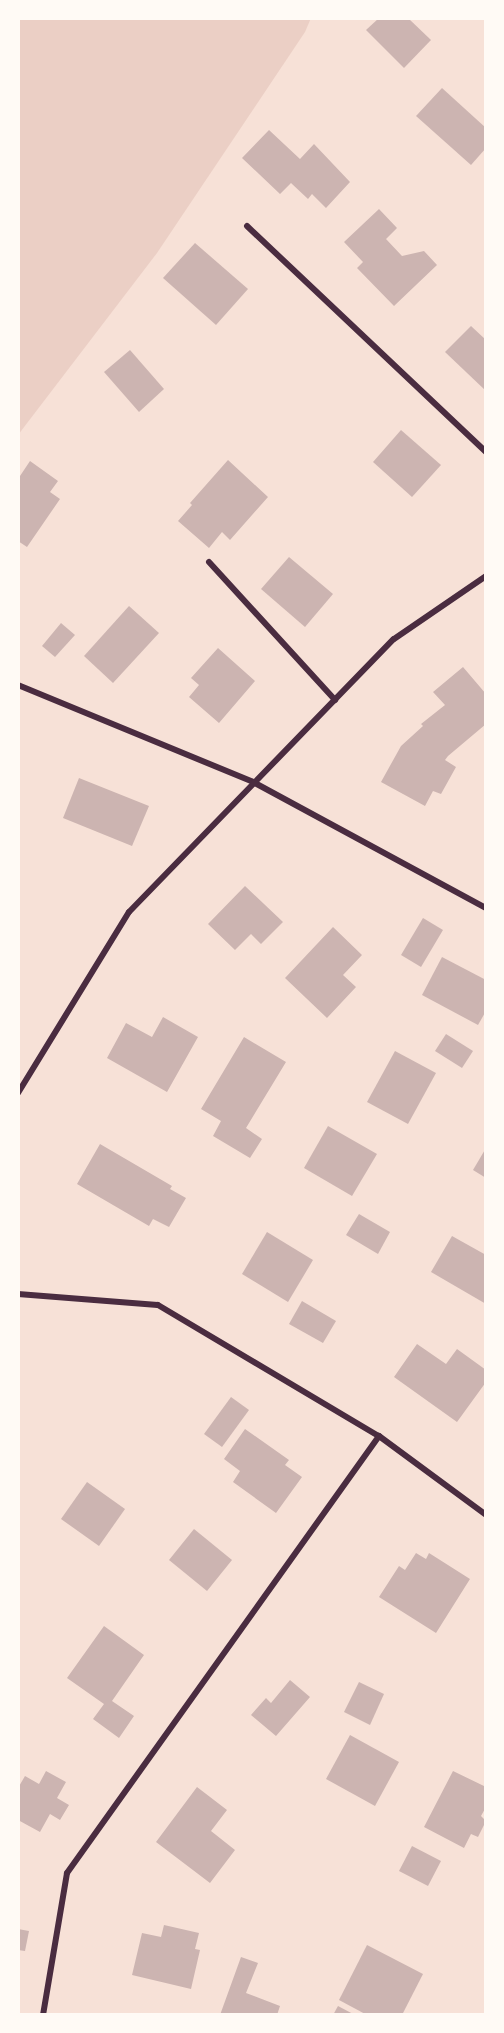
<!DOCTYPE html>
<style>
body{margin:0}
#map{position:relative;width:504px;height:2033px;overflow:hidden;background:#f7e1d7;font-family:"Source Serif 4",serif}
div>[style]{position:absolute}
.green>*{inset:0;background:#ebcfc5}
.building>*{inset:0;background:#ccb4b1}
.minor>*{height:6px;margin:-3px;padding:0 3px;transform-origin:3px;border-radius:3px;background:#4a2c40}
span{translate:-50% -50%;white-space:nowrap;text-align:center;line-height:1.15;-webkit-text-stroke:4.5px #fffaf5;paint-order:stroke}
.frame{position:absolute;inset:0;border:20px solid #fffaf5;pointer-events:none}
</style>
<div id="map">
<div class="green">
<i style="clip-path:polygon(18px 18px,311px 18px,305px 32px,157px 253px,18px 435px)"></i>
</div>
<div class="building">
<i style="clip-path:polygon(379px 18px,408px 18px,431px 40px,404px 68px,366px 30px)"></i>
<i style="clip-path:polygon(442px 88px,486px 128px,486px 148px,471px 165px,416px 116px)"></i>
<i style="clip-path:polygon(269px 130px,300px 159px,314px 144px,350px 182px,326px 208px,312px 194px,308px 199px,291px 183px,280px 194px,242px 158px)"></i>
<i style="clip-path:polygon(379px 209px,397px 228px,386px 239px,402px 256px,424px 251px,437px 265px,394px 306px,357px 268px,363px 262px,344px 242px)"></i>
<i style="clip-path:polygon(195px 243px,248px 289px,216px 325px,163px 278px)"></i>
<i style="clip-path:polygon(471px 326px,486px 340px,486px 391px,445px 352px)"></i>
<i style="clip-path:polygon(130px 350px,164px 389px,139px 412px,104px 372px)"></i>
<i style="clip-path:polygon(401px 430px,441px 465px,412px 497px,373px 462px)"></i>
<i style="clip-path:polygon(228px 460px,268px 497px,230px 540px,222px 532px,209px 548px,178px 521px,192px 505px,190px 503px)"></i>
<i style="clip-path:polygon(30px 461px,58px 481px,50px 492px,60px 499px,27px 547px,18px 541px,18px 479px)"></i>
<i style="clip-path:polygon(289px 557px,333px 594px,305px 627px,261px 589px)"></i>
<i style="clip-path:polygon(129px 606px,159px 633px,113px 683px,84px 656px)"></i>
<i style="clip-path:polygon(61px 623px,75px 635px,55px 657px,42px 646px)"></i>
<i style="clip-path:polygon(218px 648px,255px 681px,219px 723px,189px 697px,199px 685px,191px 678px)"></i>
<i style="clip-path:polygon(463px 667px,486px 694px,486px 724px,448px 756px,445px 760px,456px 767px,441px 794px,433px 791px,425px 806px,381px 782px,401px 746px,423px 726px,421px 724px,445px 705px,433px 692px)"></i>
<i style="clip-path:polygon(79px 778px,149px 806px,132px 846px,63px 818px)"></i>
<i style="clip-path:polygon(245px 886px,283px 922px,261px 944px,251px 934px,235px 950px,208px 924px)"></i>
<i style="clip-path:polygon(423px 918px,443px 930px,421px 967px,401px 955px)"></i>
<i style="clip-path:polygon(333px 927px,362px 955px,343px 975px,356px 987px,327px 1018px,285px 978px)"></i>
<i style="clip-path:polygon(442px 957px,486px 980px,486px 1011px,478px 1025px,422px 995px)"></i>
<i style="clip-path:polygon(163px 1017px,198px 1037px,167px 1092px,107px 1058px,126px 1023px,152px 1037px)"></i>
<i style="clip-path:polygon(446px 1034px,473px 1051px,462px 1068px,435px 1051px)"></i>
<i style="clip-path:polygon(244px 1037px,286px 1062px,246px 1128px,262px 1139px,250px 1158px,213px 1136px,221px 1121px,201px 1109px)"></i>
<i style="clip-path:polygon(395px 1051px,436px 1073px,408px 1124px,367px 1102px)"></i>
<i style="clip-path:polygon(328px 1126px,377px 1154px,352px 1196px,304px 1168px)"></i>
<i style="clip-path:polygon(100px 1144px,172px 1186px,170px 1189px,186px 1198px,169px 1227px,153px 1219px,149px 1226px,77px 1184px)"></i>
<i style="clip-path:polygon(486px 1148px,486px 1178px,473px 1170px)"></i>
<i style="clip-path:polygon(359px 1214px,390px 1232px,378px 1254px,346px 1235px)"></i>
<i style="clip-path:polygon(267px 1232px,313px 1260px,288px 1302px,242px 1274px)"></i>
<i style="clip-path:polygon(452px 1236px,486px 1255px,486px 1304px,431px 1272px)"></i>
<i style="clip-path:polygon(302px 1301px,336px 1321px,323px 1343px,289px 1324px)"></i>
<i style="clip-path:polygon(417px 1344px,446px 1364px,457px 1349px,486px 1370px,486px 1382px,457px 1422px,394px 1377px)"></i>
<i style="clip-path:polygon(231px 1397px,249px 1410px,222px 1447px,204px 1434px)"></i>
<i style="clip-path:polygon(245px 1429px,289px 1460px,285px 1465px,302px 1477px,276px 1513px,233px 1482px,240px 1471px,224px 1459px)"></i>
<i style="clip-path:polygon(87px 1482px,125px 1509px,99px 1546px,61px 1519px)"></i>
<i style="clip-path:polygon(194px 1529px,232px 1560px,207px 1591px,169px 1560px)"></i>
<i style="clip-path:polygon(416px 1553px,426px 1559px,429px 1553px,470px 1579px,436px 1633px,379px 1597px,399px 1566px,405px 1570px)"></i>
<i style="clip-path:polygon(104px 1626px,144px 1655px,112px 1701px,134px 1716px,119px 1738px,93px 1719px,104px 1704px,67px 1678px)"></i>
<i style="clip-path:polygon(290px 1680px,310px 1697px,276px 1736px,251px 1715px,266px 1698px,271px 1703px)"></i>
<i style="clip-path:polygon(359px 1682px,384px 1694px,370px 1725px,344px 1712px)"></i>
<i style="clip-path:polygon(350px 1735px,399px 1762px,375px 1806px,326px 1779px)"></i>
<i style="clip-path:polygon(46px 1771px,66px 1782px,57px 1798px,69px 1805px,60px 1820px,50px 1814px,40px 1832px,18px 1820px,18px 1788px,25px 1776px,39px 1784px)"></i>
<i style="clip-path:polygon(453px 1771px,486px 1787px,486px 1807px,481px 1816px,486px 1821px,478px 1837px,471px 1834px,464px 1848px,424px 1827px)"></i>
<i style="clip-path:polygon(197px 1787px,227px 1810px,211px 1831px,235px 1850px,210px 1883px,156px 1842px)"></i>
<i style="clip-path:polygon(412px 1846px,441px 1861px,428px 1886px,399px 1871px)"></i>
<i style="clip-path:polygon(164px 1925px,199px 1933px,195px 1949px,200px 1950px,191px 1989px,132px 1975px,142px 1933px,161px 1937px)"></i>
<i style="clip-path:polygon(18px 1929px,29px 1931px,25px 1951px,18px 1950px)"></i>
<i style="clip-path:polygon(367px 1945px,423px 1974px,402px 2015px,367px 2015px,339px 2000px)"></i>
<i style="clip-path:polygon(241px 1957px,258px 1963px,246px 1993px,280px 2006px,277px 2015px,220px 2015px)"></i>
<i style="clip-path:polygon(338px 2006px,355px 2015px,333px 2015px)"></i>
</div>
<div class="minor">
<i style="left:247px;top:226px;width:329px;rotate:43.4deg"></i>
<i style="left:209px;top:562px;width:187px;rotate:47.6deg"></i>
<i style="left:18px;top:685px;width:254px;rotate:22.4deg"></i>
<i style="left:253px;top:782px;width:265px;rotate:28.4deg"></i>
<i style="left:18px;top:1093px;width:212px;rotate:-58.5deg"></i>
<i style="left:129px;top:912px;width:380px;rotate:-45.9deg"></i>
<i style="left:394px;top:639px;width:112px;rotate:-34.4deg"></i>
<i style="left:18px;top:1294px;width:140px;rotate:4.5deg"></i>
<i style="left:158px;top:1305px;width:257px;rotate:30.7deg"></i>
<i style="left:379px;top:1436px;width:133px;rotate:36.4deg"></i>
<i style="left:43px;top:2015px;width:144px;rotate:-80.4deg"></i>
<i style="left:67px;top:1873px;width:537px;rotate:-54.47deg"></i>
</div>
<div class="frame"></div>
</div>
